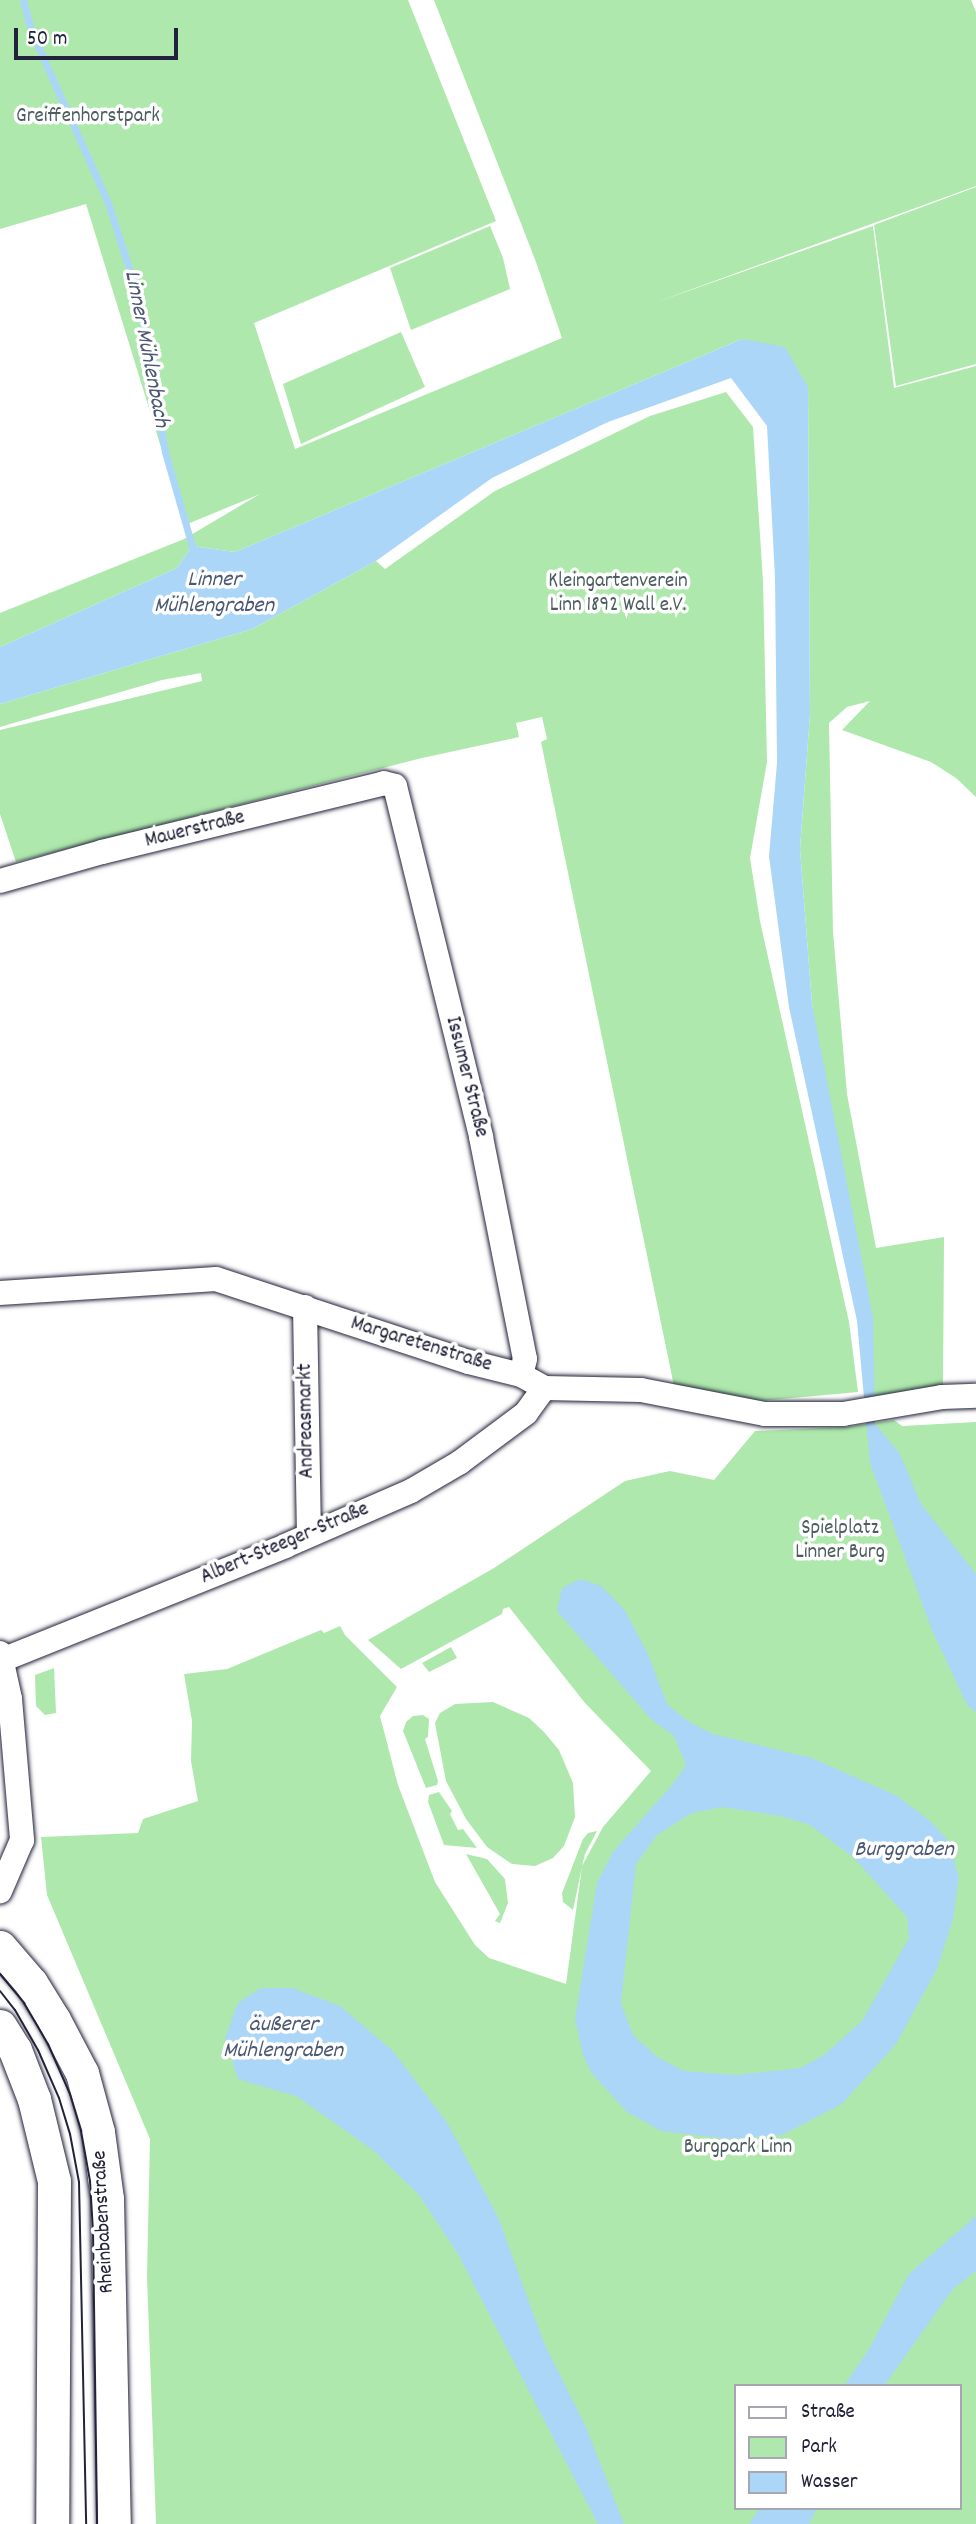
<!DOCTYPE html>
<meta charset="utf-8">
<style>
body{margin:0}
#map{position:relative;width:976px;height:2524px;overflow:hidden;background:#fff;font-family:Dekko,sans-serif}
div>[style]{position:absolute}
.green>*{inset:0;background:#aee8ac}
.water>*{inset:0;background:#acd6f7}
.stream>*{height:7px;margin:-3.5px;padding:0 3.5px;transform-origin:3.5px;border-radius:3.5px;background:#acd6f7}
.roads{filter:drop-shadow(0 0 2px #22223b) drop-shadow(0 0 2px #22223b)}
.street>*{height:24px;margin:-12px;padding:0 12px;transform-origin:12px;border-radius:12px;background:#fff}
.secondary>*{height:33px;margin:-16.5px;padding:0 16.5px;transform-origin:16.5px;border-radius:16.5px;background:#fff}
.tram>*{height:2px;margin:-1px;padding:0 1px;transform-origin:1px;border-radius:1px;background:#22223b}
span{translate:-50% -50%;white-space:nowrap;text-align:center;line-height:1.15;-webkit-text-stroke:7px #fff;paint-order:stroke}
.park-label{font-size:21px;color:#4c5d5d}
.street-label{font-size:21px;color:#22223b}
.water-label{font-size:23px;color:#4b5873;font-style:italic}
.legend{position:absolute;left:734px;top:2384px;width:228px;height:126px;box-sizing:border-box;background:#fff;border:2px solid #a7a7b1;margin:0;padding:9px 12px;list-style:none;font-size:21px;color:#22223b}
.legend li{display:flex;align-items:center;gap:14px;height:35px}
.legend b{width:35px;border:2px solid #a7a7b1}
.scale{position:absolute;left:14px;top:28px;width:164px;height:32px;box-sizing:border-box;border:4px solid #22223b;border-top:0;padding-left:9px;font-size:21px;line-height:24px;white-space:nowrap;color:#22223b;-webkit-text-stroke:5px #fff;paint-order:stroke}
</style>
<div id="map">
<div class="green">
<i style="clip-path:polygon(0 0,408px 0,496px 221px,254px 323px,295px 449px,562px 338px,536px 262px,434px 0,971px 0,976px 12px,976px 186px,651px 304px,873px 226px,894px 388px,976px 366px,976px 797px,956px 778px,931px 762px,842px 730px,870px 701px,847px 707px,829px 723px,833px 932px,847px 1094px,876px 1248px,944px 1237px,943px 1387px,873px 1404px,812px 1004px,800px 849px,810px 714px,808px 387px,742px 339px,235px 552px,192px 546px,177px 568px,0 647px,0 613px,184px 539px,260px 494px,185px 525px,86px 204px,0 229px)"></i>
<i style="clip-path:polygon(976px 187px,976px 364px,896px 386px,874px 225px)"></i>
<i style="clip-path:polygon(490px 226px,503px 258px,510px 289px,411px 330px,390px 268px)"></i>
<i style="clip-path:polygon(401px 332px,425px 387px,301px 444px,283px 384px)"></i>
<i style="clip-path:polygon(726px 392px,753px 427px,763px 581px,767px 762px,750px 858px,760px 921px,849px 1322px,858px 1392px,759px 1401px,674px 1386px,541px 742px,547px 739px,542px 717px,516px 723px,519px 737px,422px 758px,16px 862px,0 814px,0 730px,202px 681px,201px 673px,162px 680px,0 727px,0 704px,252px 629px,376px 561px,385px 569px,495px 491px,650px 416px)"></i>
<i style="clip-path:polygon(evenodd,894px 1420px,902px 1426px,976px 1422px,976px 2524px,156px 2524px,147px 2276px,150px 2139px,47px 1895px,41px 1837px,138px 1833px,143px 1819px,198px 1801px,191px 1761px,192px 1721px,184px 1674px,227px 1669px,321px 1630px,324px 1633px,340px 1626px,345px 1635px,397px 1687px,380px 1716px,398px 1785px,435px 1882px,475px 1945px,489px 1958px,566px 1984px,582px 1867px,573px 1910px,563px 1902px,562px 1893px,583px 1839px,588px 1833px,597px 1831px,585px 1854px,582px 1866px,603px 1827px,651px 1771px,585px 1703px,509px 1607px,503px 1609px,502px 1614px,401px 1669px,368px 1640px,494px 1568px,625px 1481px,670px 1471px,714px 1480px,755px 1431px,846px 1427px,894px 1420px,736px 2386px,960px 2386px,960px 2508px,736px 2508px,736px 2386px)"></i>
<i style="clip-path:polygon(451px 1647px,457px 1658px,429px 1672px,422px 1663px)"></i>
<i style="clip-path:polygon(54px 1668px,56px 1713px,45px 1715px,36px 1706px,35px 1675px)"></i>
<i style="clip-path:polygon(493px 1702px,529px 1718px,544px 1732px,559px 1750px,573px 1783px,575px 1817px,564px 1846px,553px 1858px,535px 1866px,512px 1864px,487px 1847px,466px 1819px,446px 1781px,435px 1723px,440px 1713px,455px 1704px)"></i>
<i style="clip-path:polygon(423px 1715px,429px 1719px,428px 1737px,425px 1739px,438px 1781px,437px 1785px,426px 1788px,403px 1731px,406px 1722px,413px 1716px)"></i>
<i style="clip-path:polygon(439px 1792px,452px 1811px,450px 1814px,458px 1830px,463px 1829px,477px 1848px,444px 1845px,428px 1802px,429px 1795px)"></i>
<i style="clip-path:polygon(466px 1854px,487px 1859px,505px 1879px,508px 1903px,500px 1923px,495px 1921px,500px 1914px)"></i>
</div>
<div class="water">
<i style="clip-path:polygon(742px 339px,785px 347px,808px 387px,810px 714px,800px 849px,812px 1004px,873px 1317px,875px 1424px,900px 1454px,921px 1504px,976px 1574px,976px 1712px,967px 1705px,932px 1630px,870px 1463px,857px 1321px,789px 1007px,769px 856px,777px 763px,775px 577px,767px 426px,731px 378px,608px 422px,492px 478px,376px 561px,252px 629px,0 704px,0 647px,177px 568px,192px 546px,235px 552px)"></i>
<i style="clip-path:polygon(evenodd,580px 1579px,601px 1586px,624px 1609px,648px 1654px,667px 1704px,689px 1722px,713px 1734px,812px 1758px,897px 1796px,929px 1820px,947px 1839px,959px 1877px,953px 1919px,937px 1969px,896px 2044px,842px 2104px,782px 2135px,729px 2139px,661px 2131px,627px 2112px,591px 2072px,583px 2055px,575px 2019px,597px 1883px,613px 1852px,672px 1785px,686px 1765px,674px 1736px,651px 1719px,557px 1611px,562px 1588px,580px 1579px,722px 1807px,781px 1816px,810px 1825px,853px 1857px,907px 1917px,909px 1938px,862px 2021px,824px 2055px,800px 2068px,736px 2075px,684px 2071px,657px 2057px,633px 2035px,621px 2003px,636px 1864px,657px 1835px,692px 1813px,722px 1807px)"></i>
<i style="clip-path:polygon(261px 1988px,292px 1988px,340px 2006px,393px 2051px,448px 2124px,498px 2217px,544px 2343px,586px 2427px,624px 2524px,598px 2524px,458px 2254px,419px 2195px,374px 2151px,298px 2097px,238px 2079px,225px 2038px,238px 2003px)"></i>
<i style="clip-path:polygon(976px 2216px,976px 2271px,953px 2289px,884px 2386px,844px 2386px,869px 2349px,909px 2274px)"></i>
<i style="clip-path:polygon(760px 2508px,817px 2508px,809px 2524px,749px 2524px)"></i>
</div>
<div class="stream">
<i style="left:23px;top:0;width:34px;rotate:75deg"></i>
<i style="left:32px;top:33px;width:186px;rotate:65.9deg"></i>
<i style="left:108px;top:203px;width:98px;rotate:72.1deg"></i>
<i style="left:138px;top:296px;width:158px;rotate:80.2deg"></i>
<i style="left:165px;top:452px;width:98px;rotate:74deg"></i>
</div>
<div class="roads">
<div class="street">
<i style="left:0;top:881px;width:106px;rotate:-15.9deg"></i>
<i style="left:102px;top:852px;width:290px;rotate:-13.7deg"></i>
<i style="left:384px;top:783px;width:11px;rotate:15deg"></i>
<i style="left:395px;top:786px;width:361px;rotate:76.2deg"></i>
<i style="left:481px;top:1137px;width:226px;rotate:78.8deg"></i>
<i style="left:525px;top:1359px;width:16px;rotate:104deg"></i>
<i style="left:0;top:1293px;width:216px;rotate:-3.7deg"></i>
<i style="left:216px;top:1279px;width:266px;rotate:18.2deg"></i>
<i style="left:469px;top:1362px;width:54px;rotate:14deg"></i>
<i style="left:521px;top:1375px;width:26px;rotate:29deg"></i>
<i style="left:544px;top:1388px;width:97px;rotate:1.2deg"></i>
<i style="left:641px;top:1390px;width:126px;rotate:11deg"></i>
<i style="left:765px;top:1414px;width:78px"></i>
<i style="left:843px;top:1414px;width:100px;rotate:-9.7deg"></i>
<i style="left:942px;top:1397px;width:34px;rotate:-2deg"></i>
<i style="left:305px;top:1307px;width:228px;rotate:89deg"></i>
<i style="left:0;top:1653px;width:47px;rotate:77.7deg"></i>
<i style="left:10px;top:1699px;width:142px;rotate:85.1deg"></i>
<i style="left:22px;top:1840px;width:56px;rotate:113.3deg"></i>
<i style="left:2px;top:1660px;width:305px;rotate:-21.9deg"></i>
<i style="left:285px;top:1546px;width:137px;rotate:-23.6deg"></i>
<i style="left:411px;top:1491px;width:56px;rotate:-30.3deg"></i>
<i style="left:459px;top:1463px;width:84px;rotate:-36.7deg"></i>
<i style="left:526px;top:1413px;width:31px;rotate:-54deg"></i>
</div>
<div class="secondary">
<i style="left:0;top:1947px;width:48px;rotate:49.3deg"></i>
<i style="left:31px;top:1983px;width:44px;rotate:58.1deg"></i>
<i style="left:54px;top:2020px;width:60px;rotate:62.2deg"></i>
<i style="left:82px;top:2073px;width:61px;rotate:74.8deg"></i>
<i style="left:98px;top:2132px;width:68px;rotate:82.3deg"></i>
<i style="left:107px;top:2199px;width:325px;rotate:88.8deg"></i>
<i style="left:0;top:2026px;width:28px;rotate:58deg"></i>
<i style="left:15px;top:2050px;width:53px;rotate:68.8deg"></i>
<i style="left:34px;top:2099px;width:84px;rotate:76.3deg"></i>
<i style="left:54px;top:2181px;width:343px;rotate:90.3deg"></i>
</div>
</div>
<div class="tram">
<i style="left:0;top:1974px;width:38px;rotate:50deg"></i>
<i style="left:24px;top:2003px;width:48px;rotate:59.7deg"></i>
<i style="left:48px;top:2044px;width:55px;rotate:66.3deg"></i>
<i style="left:70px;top:2094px;width:39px;rotate:73deg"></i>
<i style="left:81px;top:2131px;width:51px;rotate:79.8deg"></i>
<i style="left:90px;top:2181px;width:51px;rotate:86.6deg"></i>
<i style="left:93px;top:2232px;width:292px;rotate:89.2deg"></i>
<i style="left:0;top:1991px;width:24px;rotate:52deg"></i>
<i style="left:15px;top:2010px;width:46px;rotate:60.1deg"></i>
<i style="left:38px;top:2050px;width:52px;rotate:66.4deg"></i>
<i style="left:59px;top:2098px;width:38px;rotate:73deg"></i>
<i style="left:70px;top:2134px;width:49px;rotate:79.4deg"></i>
<i style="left:79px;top:2182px;width:342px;rotate:88.8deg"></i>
</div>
<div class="park-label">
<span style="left:88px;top:117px">Greiffenhorstpark</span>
<span style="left:618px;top:594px">Kleingartenverein<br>Linn 1892 Wall e.V.</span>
<span style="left:840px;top:1541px">Spielplatz<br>Linner Burg</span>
<span style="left:738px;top:2148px">Burgpark Linn</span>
</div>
<div class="street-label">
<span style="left:195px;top:830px;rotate:-14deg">Mauerstraße</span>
<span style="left:466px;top:1077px;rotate:76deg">Issumer Straße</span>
<span style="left:421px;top:1345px;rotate:17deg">Margaretenstraße</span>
<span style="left:307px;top:1421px;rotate:-91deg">Andreasmarkt</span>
<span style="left:285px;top:1544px;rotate:-23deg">Albert-Steeger-Straße</span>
<span style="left:104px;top:2222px;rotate:-93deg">Rheinbabenstraße</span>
</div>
<div class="water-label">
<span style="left:145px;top:349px;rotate:79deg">Linner Mühlenbach</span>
<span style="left:214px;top:594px">Linner<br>Mühlengraben</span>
<span style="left:904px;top:1851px">Burggraben</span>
<span style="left:283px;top:2039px">äußerer<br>Mühlengraben</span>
</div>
<ul class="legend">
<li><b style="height:9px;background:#fff"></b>Straße</li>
<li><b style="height:19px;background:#aee8ac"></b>Park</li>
<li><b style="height:19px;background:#acd6f7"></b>Wasser</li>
</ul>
<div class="scale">50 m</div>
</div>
